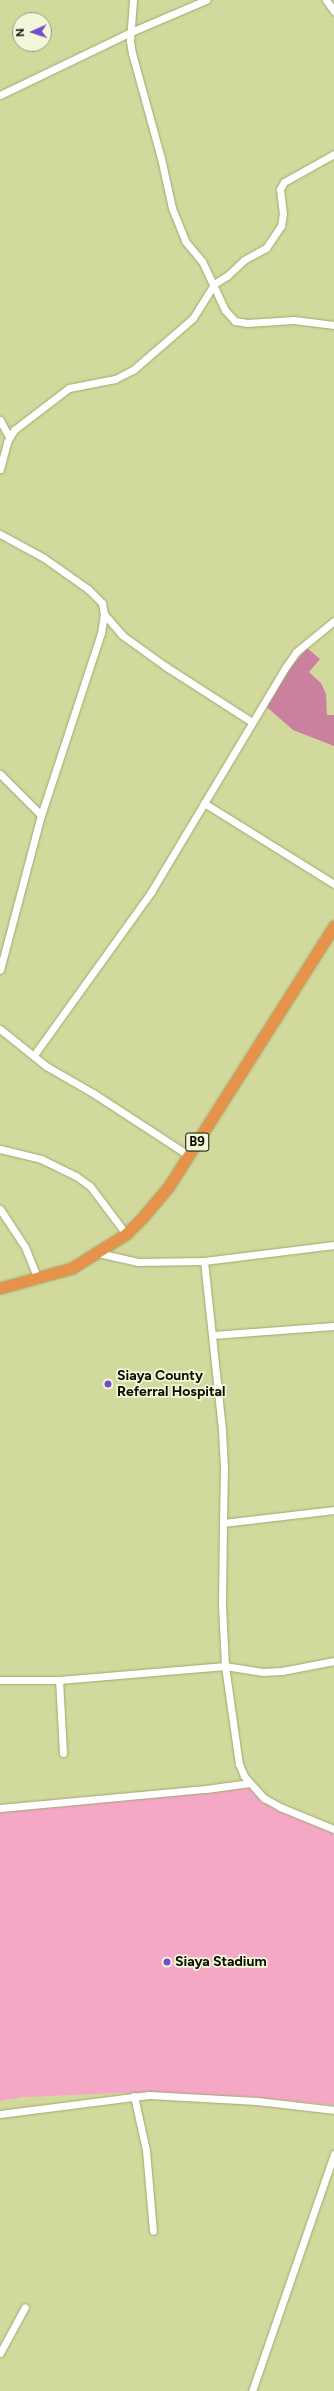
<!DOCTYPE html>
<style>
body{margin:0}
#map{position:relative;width:334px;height:2391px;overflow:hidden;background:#d1d99d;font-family:Figtree,sans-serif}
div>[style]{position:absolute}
.green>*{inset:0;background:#f5a7c6}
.forest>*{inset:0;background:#cb809f}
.roads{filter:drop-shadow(0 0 1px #a1a96e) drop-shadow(0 0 1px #a1a96e)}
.minor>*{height:7px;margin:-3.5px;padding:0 3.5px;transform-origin:3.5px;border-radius:3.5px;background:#fff}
.trunk>*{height:11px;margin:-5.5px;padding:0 5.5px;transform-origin:5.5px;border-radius:5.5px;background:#e6924a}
.dots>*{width:11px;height:11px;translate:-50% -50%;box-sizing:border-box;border:2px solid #f3f7d9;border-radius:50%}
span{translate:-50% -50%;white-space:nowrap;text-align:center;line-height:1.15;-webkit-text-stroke:3.5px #f3f7d9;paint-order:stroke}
.shield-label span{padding:1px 3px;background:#f3f7d9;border:1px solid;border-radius:3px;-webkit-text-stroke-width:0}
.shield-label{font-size:13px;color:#0c0e00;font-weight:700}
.poi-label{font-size:14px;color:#0c0e00;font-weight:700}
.left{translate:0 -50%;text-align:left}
.north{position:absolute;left:12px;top:12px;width:40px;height:40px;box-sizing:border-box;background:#f3f7d9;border:1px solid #979a82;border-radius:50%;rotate:267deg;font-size:11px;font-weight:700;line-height:16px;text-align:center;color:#0c0e00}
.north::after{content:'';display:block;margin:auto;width:14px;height:18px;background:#754ec7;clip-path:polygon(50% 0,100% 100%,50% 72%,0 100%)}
</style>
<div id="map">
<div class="green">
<i style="clip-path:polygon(250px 1783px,282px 1812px,334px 1832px,334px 2105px,251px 2097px,123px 2093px,23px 2097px,0 2101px,0 1812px,116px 1801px)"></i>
</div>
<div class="forest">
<i style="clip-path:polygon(307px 648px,320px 659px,309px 672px,321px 683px,326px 694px,327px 715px,334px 715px,334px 746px,293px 730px,261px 702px)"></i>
</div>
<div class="roads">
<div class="minor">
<i style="left:133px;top:0;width:41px;rotate:94.2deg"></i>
<i style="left:130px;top:41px;width:12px;rotate:81deg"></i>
<i style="left:132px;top:53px;width:109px;rotate:74.6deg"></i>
<i style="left:161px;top:158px;width:51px;rotate:77.6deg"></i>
<i style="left:172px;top:208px;width:35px;rotate:68deg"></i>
<i style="left:185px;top:241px;width:26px;rotate:50deg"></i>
<i style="left:202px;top:261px;width:54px;rotate:64.9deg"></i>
<i style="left:225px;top:310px;width:15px;rotate:48deg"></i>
<i style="left:235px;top:321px;width:12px;rotate:9deg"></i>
<i style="left:247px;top:323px;width:47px;rotate:-3.7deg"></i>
<i style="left:294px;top:320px;width:40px;rotate:7.1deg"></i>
<i style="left:326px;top:0;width:14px;rotate:54deg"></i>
<i style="left:0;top:95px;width:145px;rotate:-25.7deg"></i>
<i style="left:131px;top:32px;width:82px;rotate:-23.1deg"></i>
<i style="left:0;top:420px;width:19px;rotate:62deg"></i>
<i style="left:0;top:469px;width:28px;rotate:-75deg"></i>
<i style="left:7px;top:442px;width:14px;rotate:-60deg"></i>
<i style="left:14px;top:430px;width:69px;rotate:-37.4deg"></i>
<i style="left:69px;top:388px;width:47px;rotate:-11.1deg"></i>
<i style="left:115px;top:379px;width:20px;rotate:-27deg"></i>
<i style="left:133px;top:370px;width:79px;rotate:-40.9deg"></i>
<i style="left:193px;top:318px;width:40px;rotate:-58deg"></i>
<i style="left:214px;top:284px;width:15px;rotate:-32deg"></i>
<i style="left:227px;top:276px;width:23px;rotate:-43deg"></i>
<i style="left:244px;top:260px;width:25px;rotate:-29deg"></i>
<i style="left:266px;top:248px;width:27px;rotate:-56deg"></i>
<i style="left:281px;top:226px;width:12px;rotate:-81deg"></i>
<i style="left:283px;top:214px;width:25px;rotate:-97deg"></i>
<i style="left:280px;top:189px;width:8px;rotate:-60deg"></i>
<i style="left:284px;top:182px;width:57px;rotate:-29.2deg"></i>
<i style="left:0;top:534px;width:50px;rotate:28.6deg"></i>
<i style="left:44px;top:558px;width:54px;rotate:35.2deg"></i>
<i style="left:88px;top:589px;width:20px;rotate:45deg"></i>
<i style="left:102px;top:603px;width:11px;rotate:80deg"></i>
<i style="left:104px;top:614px;width:19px;rotate:99deg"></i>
<i style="left:101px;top:633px;width:192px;rotate:108.2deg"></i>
<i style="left:41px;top:815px;width:160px;rotate:104.8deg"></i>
<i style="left:104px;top:614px;width:28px;rotate:49deg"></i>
<i style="left:122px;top:635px;width:53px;rotate:35.8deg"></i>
<i style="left:165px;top:666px;width:103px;rotate:32.8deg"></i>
<i style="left:0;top:774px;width:58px;rotate:45deg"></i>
<i style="left:204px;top:803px;width:153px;rotate:31.9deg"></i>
<i style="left:0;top:1029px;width:59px;rotate:38.8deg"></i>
<i style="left:46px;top:1066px;width:54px;rotate:29.9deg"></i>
<i style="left:93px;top:1093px;width:113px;rotate:33.1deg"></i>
<i style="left:34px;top:1055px;width:201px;rotate:-54.3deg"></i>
<i style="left:151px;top:892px;width:261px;rotate:-59.1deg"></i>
<i style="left:285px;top:668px;width:19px;rotate:-55deg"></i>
<i style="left:296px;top:652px;width:49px;rotate:-39.2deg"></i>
<i style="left:0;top:1149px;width:42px;rotate:13.7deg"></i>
<i style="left:41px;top:1159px;width:39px;rotate:26deg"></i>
<i style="left:76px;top:1176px;width:17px;rotate:36deg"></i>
<i style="left:90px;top:1186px;width:60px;rotate:53.1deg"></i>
<i style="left:0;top:1209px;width:45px;rotate:56.7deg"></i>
<i style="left:25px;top:1247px;width:35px;rotate:68deg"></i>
<i style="left:98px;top:1253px;width:41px;rotate:12.7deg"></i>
<i style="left:138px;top:1262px;width:66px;rotate:-0.9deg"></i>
<i style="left:204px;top:1261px;width:170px;rotate:83.9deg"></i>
<i style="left:222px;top:1430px;width:36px;rotate:87deg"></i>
<i style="left:224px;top:1466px;width:57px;rotate:91deg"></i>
<i style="left:223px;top:1523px;width:112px;rotate:-6.7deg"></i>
<i style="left:204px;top:1261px;width:131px;rotate:-7deg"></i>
<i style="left:213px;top:1335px;width:121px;rotate:-4.3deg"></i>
<i style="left:223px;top:1523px;width:82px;rotate:90.7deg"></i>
<i style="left:222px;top:1605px;width:61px;rotate:87.2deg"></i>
<i style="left:225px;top:1666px;width:99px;rotate:81.9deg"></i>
<i style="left:239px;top:1764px;width:13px;rotate:67deg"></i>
<i style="left:244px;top:1776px;width:30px;rotate:48deg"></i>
<i style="left:264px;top:1798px;width:18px;rotate:29deg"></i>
<i style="left:280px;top:1807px;width:58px;rotate:22.2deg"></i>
<i style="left:0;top:1680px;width:59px"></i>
<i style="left:63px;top:1753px;width:73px;rotate:-93.1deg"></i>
<i style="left:59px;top:1680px;width:167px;rotate:-4.8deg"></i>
<i style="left:225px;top:1666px;width:38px;rotate:9deg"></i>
<i style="left:263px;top:1672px;width:19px;rotate:-3deg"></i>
<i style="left:282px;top:1671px;width:53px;rotate:-10.9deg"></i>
<i style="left:0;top:1808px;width:207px;rotate:-5.3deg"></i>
<i style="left:206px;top:1789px;width:44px;rotate:-7.8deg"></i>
<i style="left:134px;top:2096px;width:55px;rotate:77.5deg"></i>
<i style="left:146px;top:2150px;width:81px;rotate:85.1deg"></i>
<i style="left:0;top:2114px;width:150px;rotate:-7.3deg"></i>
<i style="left:149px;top:2095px;width:108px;rotate:3.2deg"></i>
<i style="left:257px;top:2101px;width:78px;rotate:6.7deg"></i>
<i style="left:0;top:2353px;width:52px;rotate:-61.5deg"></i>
<i style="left:252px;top:2391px;width:251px;rotate:-70.9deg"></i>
</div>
<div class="trunk">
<i style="left:0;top:1288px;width:75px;rotate:-15.5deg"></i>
<i style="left:72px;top:1268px;width:64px;rotate:-32.2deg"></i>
<i style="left:126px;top:1234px;width:24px;rotate:-45deg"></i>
<i style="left:143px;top:1217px;width:40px;rotate:-50deg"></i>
<i style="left:169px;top:1186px;width:308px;rotate:-57.6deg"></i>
</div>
</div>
<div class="dots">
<i style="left:108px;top:1384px;background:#754ec7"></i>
<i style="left:167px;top:1962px;background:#754ec7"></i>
</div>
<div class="shield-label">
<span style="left:197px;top:1142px">B9</span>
</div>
<div class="poi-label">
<span class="left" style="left:117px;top:1384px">Siaya County<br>Referral Hospital</span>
<span class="left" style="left:175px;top:1962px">Siaya Stadium</span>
</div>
<div class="north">N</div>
</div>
